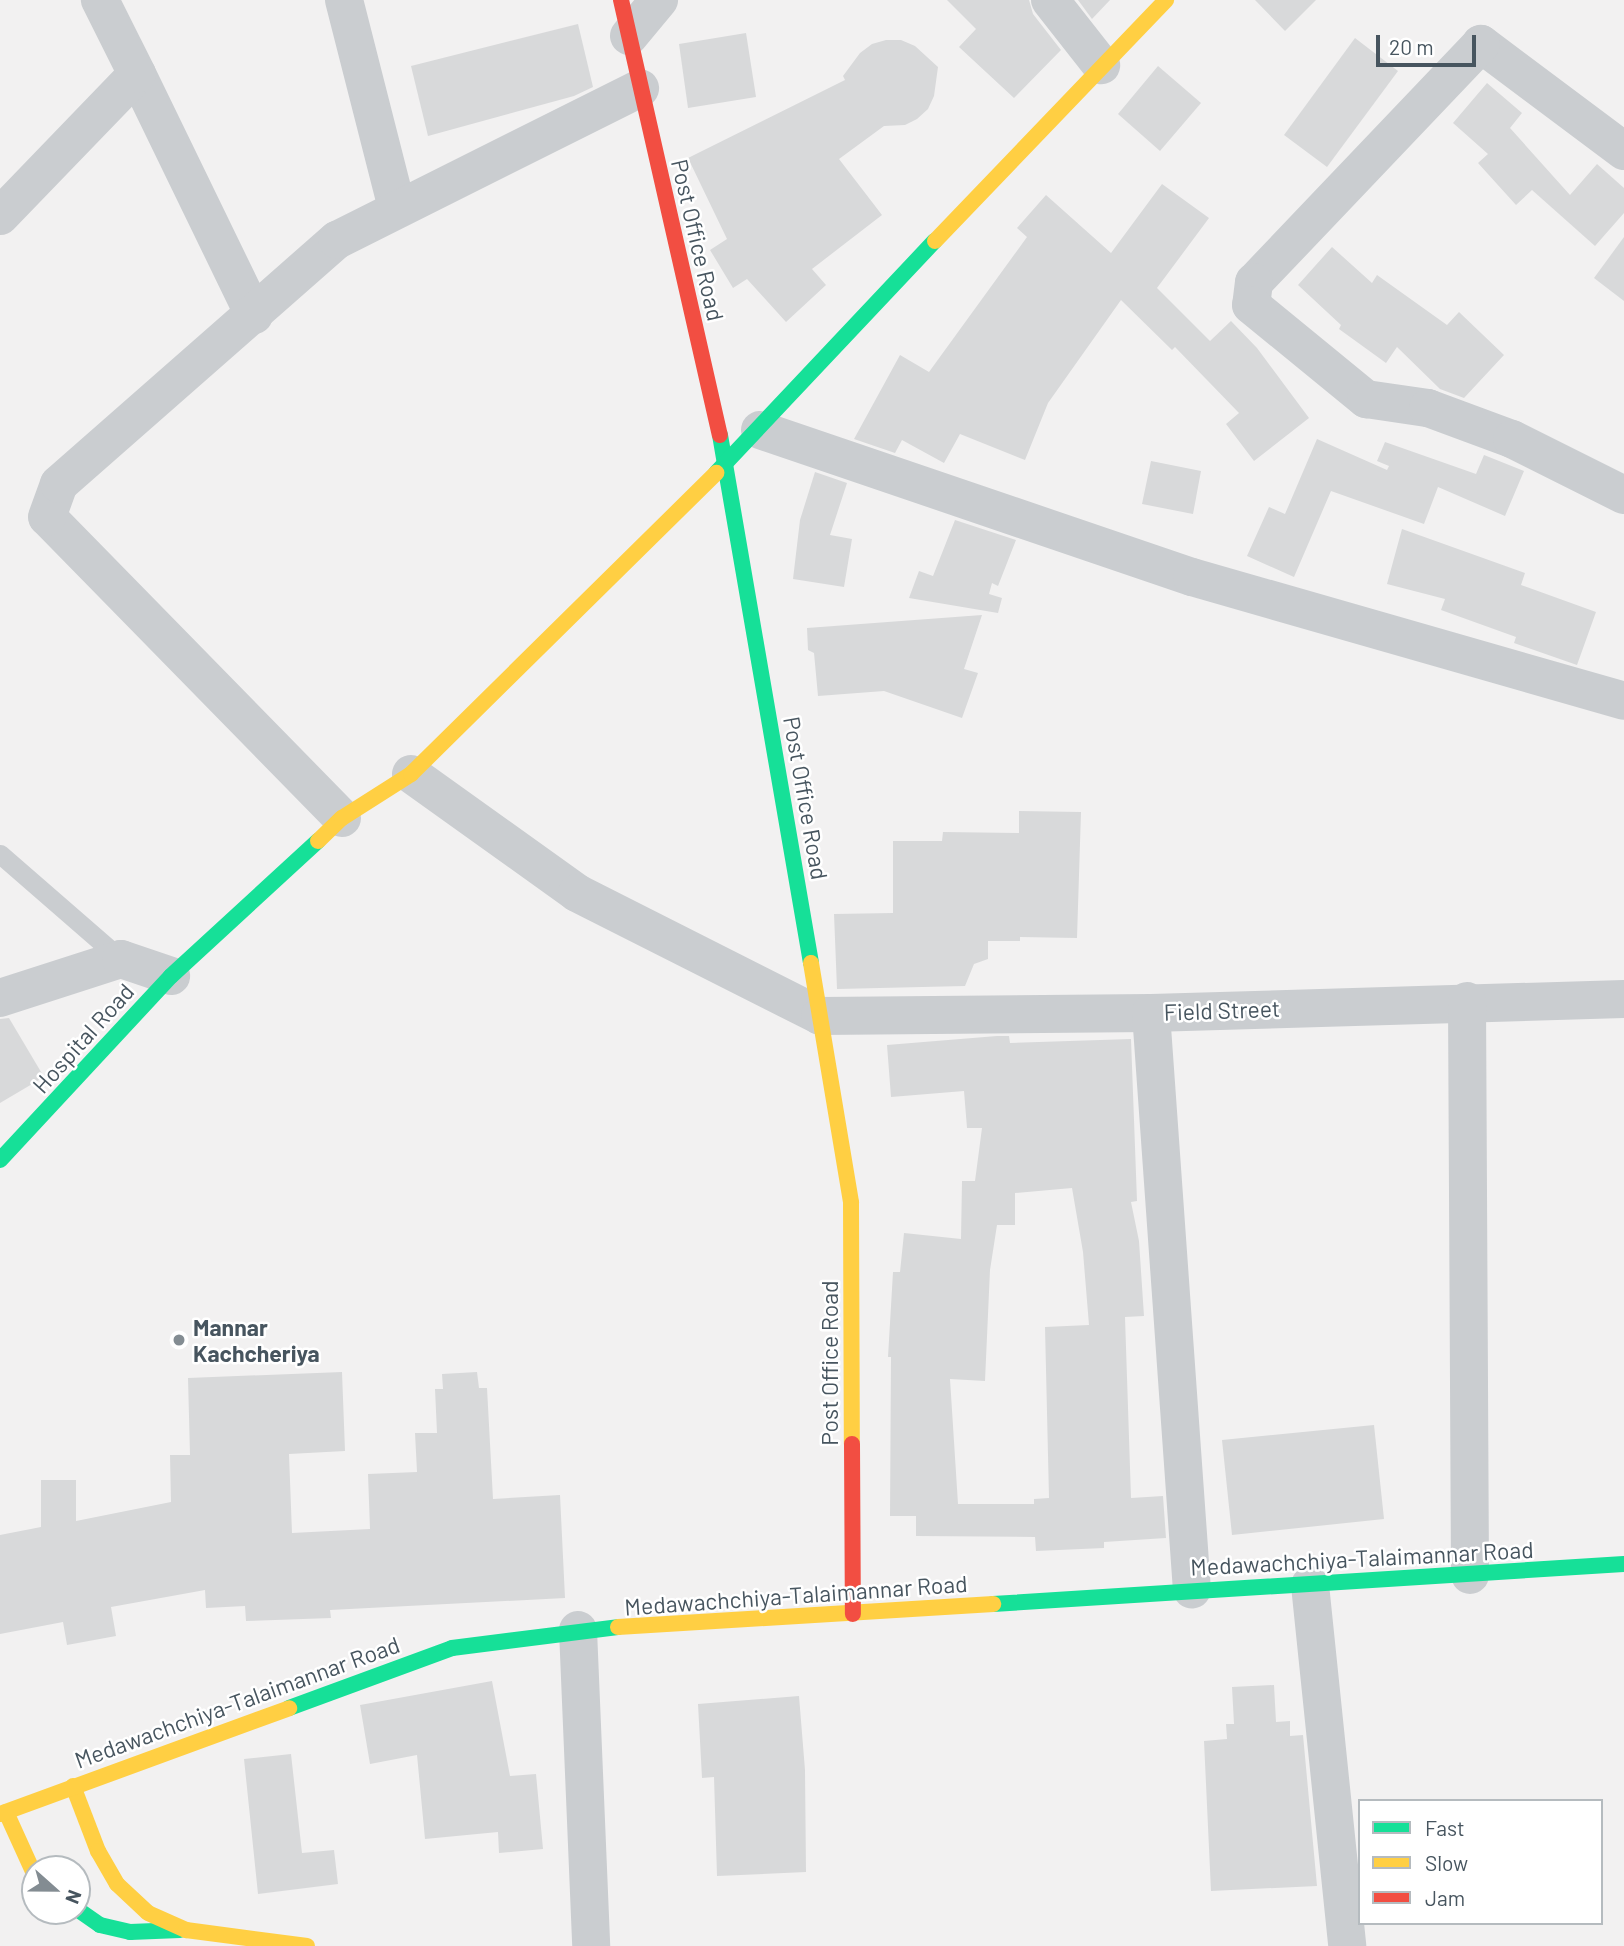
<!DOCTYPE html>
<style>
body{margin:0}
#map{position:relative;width:1624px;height:1946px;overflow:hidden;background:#f2f1f1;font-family:Barlow,sans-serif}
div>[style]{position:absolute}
.building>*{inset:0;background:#d8d9da}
.lane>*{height:19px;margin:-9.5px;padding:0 9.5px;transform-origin:9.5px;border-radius:9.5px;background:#cacdd0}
.street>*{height:38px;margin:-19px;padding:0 19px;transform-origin:19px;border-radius:19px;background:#cacdd0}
.fast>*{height:16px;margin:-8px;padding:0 8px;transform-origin:8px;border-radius:8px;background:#16e098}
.slow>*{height:16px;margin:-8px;padding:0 8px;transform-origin:8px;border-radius:8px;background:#ffcf43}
.jam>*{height:16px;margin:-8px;padding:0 8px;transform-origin:8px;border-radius:8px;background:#f24e42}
.dots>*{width:19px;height:19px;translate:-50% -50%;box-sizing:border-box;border:4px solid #fff;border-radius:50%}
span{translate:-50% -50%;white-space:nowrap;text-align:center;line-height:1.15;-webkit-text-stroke:5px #fff;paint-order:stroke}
.street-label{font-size:23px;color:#47555f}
.poi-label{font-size:23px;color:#47555f;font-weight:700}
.left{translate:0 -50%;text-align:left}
.legend{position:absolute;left:1358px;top:1799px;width:245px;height:126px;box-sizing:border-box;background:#fff;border:2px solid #b5bbbf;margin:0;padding:9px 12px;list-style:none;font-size:21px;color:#47555f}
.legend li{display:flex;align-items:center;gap:14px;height:35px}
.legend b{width:35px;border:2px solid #b5bbbf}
.north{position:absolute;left:21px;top:1855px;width:70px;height:70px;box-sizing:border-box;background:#fff;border:2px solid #b5bbbf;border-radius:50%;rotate:111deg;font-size:19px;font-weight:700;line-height:28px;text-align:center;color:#47555f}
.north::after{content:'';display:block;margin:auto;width:24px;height:32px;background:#838c92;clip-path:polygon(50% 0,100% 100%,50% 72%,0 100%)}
.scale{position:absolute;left:1376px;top:35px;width:100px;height:32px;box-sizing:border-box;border:4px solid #47555f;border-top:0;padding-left:9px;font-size:21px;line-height:24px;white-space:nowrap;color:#47555f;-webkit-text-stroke:5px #fff;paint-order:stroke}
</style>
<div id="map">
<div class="building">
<i style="clip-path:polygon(947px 0,1029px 0,1033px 14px,1061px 50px,1014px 98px,959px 47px,976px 29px)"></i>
<i style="clip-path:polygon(1078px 0,1110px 0,1092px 19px)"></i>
<i style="clip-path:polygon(1255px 0,1316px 0,1285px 31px)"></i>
<i style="clip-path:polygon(578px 24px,593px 87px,574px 96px,428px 136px,411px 66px)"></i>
<i style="clip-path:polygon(746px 33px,756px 97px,688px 108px,679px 44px)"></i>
<i style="clip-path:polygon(1355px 38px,1398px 71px,1327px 167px,1284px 135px)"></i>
<i style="clip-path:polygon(886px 40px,901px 40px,915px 46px,938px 67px,934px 96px,928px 109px,917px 119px,905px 125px,884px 126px,839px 159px,882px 215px,812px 269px,826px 285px,786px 322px,747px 279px,733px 288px,710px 250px,727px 239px,688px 158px,845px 80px,843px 76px,860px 53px,872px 44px)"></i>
<i style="clip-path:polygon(1158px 66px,1201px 103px,1160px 151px,1118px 114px)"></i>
<i style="clip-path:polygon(1487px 83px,1522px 113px,1510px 128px,1570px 195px,1597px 164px,1624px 188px,1624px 213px,1595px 246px,1532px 190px,1516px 205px,1478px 163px,1488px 154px,1453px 123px)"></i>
<i style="clip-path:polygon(1162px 184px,1209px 218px,1157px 288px,1210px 341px,1231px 321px,1257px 348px,1309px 418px,1254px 461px,1226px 424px,1239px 413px,1175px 347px,1172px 350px,1121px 300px,1048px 403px,1025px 460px,960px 434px,944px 463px,902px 440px,895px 453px,854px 439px,900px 355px,929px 372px,1027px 237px,1017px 228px,1046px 195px,1111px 253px)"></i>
<i style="clip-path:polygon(1624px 237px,1624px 301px,1594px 278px)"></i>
<i style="clip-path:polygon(1332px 247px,1372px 283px,1377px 275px,1447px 325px,1459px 312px,1504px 355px,1464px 398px,1440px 389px,1397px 347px,1386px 363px,1339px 329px,1341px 325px,1298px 285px)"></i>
<i style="clip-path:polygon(1317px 439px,1387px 470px,1389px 466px,1377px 461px,1385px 442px,1476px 474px,1484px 455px,1524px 471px,1505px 516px,1438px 487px,1424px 524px,1331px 491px,1294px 577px,1247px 556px,1269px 507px,1285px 514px)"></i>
<i style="clip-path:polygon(1151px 461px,1201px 471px,1193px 514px,1142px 504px)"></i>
<i style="clip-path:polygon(815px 472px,847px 483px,830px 535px,852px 539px,844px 587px,793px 579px,800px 520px)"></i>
<i style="clip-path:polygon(955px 520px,1016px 540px,998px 586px,992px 583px,989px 594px,1002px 598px,998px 613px,909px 598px,919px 571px,933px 576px)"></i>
<i style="clip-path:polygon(1402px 529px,1525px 573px,1521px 585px,1596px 612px,1577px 665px,1514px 643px,1516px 637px,1441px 610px,1445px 599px,1387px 584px)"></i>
<i style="clip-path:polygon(982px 615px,964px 669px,978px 673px,962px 718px,884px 691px,818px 696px,814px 653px,808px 650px,807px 628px)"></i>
<i style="clip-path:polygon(1019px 811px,1081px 812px,1077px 938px,1020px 937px,1020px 941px,988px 941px,988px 959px,974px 964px,965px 986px,837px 989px,834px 914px,893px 913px,893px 841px,942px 841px,943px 832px,1019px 833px)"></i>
<i style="clip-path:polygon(9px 1018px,44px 1077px,0 1103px,0 1019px)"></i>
<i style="clip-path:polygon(evenodd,997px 1036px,1009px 1036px,1010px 1043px,1131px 1039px,1137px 1201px,1131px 1202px,1139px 1241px,1144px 1316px,1125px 1317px,1131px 1498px,1163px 1496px,1166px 1538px,1104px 1542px,1104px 1548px,1036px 1551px,1035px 1537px,916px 1536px,916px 1516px,890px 1516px,891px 1357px,888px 1357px,893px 1272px,900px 1272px,904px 1233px,961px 1239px,962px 1181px,975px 1181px,982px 1128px,967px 1128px,964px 1091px,891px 1097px,887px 1045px,997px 1036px,1072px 1188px,1083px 1252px,1089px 1325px,1045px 1327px,1049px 1498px,1034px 1499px,1034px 1504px,958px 1504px,950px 1379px,985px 1381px,990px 1270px,997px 1225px,1015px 1225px,1015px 1193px,1072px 1188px)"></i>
<i style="clip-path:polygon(342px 1372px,345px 1451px,289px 1454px,292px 1533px,370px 1529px,368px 1474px,417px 1472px,415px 1433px,437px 1433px,435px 1389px,443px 1389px,442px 1374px,477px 1372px,479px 1388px,487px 1388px,493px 1499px,560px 1495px,565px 1598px,330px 1610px,331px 1618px,246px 1621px,245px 1606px,206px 1608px,205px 1590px,111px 1607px,116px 1636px,67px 1645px,63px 1622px,0 1634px,0 1535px,41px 1527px,41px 1480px,76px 1480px,76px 1521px,171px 1502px,170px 1455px,190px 1455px,188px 1378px)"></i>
<i style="clip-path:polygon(1374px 1425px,1384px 1519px,1232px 1535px,1222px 1440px)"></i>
<i style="clip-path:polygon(492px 1681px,510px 1776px,536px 1774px,543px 1849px,499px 1853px,498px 1832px,425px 1839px,417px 1755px,370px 1764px,360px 1705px)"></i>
<i style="clip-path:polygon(1274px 1685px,1276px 1722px,1290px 1721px,1290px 1736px,1303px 1735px,1317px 1886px,1211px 1891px,1204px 1741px,1227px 1739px,1226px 1724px,1234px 1724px,1232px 1687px)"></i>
<i style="clip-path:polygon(799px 1696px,805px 1770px,806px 1872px,717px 1876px,714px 1777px,702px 1778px,698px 1704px)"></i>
<i style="clip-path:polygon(291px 1754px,302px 1853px,334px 1850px,338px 1884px,258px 1894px,244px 1759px)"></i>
</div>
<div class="lane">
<i style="left:0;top:854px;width:160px;rotate:41deg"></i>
</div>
<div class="street">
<i style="left:344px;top:0;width:215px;rotate:75.7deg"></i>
<i style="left:1050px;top:0;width:83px;rotate:51.9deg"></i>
<i style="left:629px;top:36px;width:47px;rotate:-50.2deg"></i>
<i style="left:137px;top:74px;width:268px;rotate:64.1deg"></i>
<i style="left:1624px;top:151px;width:179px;rotate:-143.2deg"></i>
<i style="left:1481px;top:44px;width:329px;rotate:133.6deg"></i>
<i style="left:1254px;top:282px;width:23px;rotate:97deg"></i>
<i style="left:1251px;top:305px;width:149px;rotate:39.3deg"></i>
<i style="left:1366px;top:399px;width:63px;rotate:8.3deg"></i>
<i style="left:1428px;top:408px;width:90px;rotate:20.3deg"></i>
<i style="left:1512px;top:439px;width:125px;rotate:26.6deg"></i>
<i style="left:0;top:216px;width:197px;rotate:-46deg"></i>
<i style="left:137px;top:74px;width:83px;rotate:-116.6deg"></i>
<i style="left:760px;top:430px;width:456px;rotate:18.8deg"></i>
<i style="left:1192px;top:577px;width:449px;rotate:16deg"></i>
<i style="left:411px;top:774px;width:204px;rotate:35.6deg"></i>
<i style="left:577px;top:893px;width:272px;rotate:26.8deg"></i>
<i style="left:820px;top:1016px;width:331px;rotate:-0.5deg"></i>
<i style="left:1151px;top:1013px;width:473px;rotate:-1.7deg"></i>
<i style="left:342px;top:818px;width:421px;rotate:-134.4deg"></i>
<i style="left:47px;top:517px;width:35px;rotate:-70deg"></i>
<i style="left:59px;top:484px;width:370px;rotate:-41.3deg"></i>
<i style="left:337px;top:240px;width:339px;rotate:-26.6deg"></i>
<i style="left:0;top:998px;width:127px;rotate:-17.9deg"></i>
<i style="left:121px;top:959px;width:53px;rotate:18.8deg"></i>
<i style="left:1467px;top:1001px;width:574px;rotate:89.7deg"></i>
<i style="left:1151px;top:1013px;width:578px;rotate:85.94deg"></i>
<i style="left:1310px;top:1585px;width:363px;rotate:84.1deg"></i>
<i style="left:578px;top:1630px;width:316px;rotate:87.6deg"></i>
</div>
<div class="fast">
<i style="left:720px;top:435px;width:536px;rotate:80.22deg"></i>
<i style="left:716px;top:473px;width:319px;rotate:-46.7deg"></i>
<i style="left:0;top:1160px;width:251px;rotate:-47.1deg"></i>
<i style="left:171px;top:976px;width:200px;rotate:-42.6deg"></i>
<i style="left:993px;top:1604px;width:632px;rotate:-3.63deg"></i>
<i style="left:289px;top:1708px;width:174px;rotate:-20.2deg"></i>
<i style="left:452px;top:1648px;width:167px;rotate:-7.2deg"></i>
<i style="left:77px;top:1909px;width:28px;rotate:35deg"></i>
<i style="left:100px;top:1925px;width:31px;rotate:13deg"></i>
<i style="left:130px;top:1932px;width:50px;rotate:-2.3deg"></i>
</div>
<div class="slow">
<i style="left:935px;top:241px;width:334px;rotate:-46.2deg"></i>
<i style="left:318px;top:841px;width:33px;rotate:-44deg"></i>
<i style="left:342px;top:818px;width:82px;rotate:-32.5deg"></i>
<i style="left:411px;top:774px;width:429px;rotate:-44.6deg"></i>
<i style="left:811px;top:963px;width:243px;rotate:80.5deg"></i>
<i style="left:851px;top:1203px;width:241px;rotate:89.8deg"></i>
<i style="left:618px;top:1627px;width:376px;rotate:-3.5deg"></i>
<i style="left:73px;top:1786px;width:70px;rotate:69deg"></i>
<i style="left:98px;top:1851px;width:38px;rotate:60deg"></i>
<i style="left:117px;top:1884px;width:42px;rotate:43.1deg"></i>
<i style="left:148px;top:1913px;width:42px;rotate:24.1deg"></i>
<i style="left:186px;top:1930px;width:122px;rotate:7.5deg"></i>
<i style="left:6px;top:1812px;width:70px;rotate:65.6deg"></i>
<i style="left:0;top:1814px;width:308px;rotate:-20.1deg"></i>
</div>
<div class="jam">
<i style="left:621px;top:0;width:446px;rotate:77.2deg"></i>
<i style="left:852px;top:1444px;width:170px;rotate:89.7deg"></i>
</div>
<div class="dots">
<i style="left:179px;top:1340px;background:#838c92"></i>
</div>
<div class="street-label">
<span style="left:698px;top:240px;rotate:77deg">Post Office Road</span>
<span style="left:806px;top:798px;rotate:80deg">Post Office Road</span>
<span style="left:1222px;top:1010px;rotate:-2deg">Field Street</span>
<span style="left:83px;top:1038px;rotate:-48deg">Hospital Road</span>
<span style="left:829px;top:1363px;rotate:-90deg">Post Office Road</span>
<span style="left:1362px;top:1558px;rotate:-3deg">Medawachchiya-Talaimannar Road</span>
<span style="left:796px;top:1595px;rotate:-4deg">Medawachchiya-Talaimannar Road</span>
<span style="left:237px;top:1702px;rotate:-20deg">Medawachchiya-Talaimannar Road</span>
</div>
<div class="poi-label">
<span class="left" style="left:193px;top:1340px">Mannar<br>Kachcheriya</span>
</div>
<ul class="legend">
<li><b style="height:9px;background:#16e098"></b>Fast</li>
<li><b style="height:9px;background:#ffcf43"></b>Slow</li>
<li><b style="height:9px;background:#f24e42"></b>Jam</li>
</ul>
<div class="north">N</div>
<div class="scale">20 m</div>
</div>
